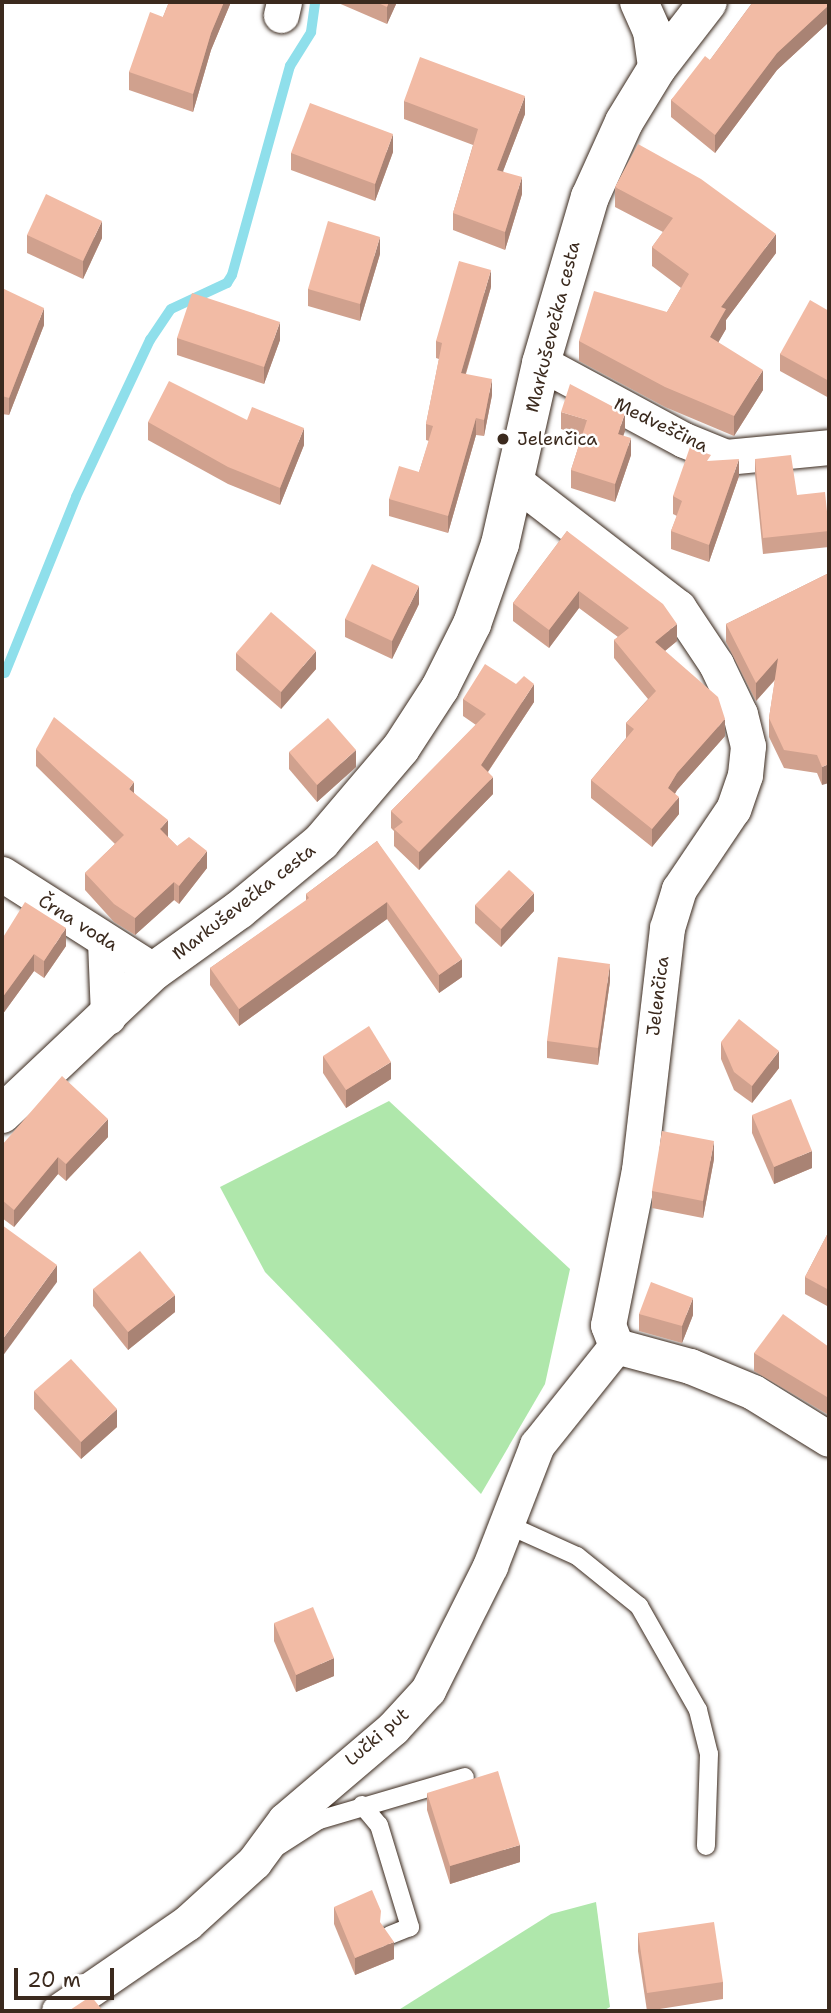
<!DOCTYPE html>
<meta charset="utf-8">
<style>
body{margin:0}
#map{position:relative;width:831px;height:2013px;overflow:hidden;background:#fff;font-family:"Shantell Sans",sans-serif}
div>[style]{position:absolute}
.green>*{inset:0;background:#afe7ab}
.stream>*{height:10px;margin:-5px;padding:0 5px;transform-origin:5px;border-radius:5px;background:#8fdfeb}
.roads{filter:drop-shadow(0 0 2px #3b2a1e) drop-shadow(0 0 2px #3b2a1e)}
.lane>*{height:18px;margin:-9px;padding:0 9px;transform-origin:9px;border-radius:9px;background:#fff}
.street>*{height:35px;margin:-17.5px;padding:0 17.5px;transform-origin:17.5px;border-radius:17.5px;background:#fff}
.secondary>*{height:38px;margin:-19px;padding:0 19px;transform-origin:19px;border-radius:19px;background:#fff}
.wall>*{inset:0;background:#d0a18e}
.shaded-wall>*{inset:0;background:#a98374}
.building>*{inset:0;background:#f2bba5}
.dots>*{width:19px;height:19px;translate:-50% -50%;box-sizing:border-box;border:4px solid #fff;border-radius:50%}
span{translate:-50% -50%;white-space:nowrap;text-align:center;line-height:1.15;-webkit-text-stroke:5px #fff;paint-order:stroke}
.street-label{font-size:18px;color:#3b2a1e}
.poi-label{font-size:18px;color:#3b2a1e}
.left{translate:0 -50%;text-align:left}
.frame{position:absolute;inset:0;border:4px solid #3b2a1e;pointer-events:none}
.scale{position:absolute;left:14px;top:1968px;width:100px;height:32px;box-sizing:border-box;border:4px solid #3b2a1e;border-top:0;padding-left:9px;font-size:21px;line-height:24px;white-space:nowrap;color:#3b2a1e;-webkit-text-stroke:5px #fff;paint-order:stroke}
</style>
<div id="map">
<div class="green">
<i style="clip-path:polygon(389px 1101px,570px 1269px,545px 1384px,481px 1494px,265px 1272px,220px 1187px)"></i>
<i style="clip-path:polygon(596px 1902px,610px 2007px,603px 2011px,397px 2011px,551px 1914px)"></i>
</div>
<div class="stream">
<i style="left:5px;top:673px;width:190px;rotate:-68deg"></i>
<i style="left:76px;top:497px;width:174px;rotate:-64.8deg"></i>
<i style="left:150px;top:340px;width:37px;rotate:-56deg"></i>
<i style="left:171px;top:309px;width:62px;rotate:-24.9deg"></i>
<i style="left:227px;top:283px;width:9px;rotate:-58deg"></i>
<i style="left:232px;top:275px;width:217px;rotate:-74.5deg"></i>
<i style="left:290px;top:66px;width:40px;rotate:-58deg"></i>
<i style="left:311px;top:32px;width:30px;rotate:-82deg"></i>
</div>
<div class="roads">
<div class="lane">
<i style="left:506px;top:1524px;width:78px;rotate:24.3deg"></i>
<i style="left:577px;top:1556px;width:80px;rotate:38.9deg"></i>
<i style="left:639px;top:1606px;width:120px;rotate:60.4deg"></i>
<i style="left:698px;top:1710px;width:45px;rotate:76deg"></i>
<i style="left:709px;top:1754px;width:92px;rotate:91.9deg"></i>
<i style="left:362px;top:1805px;width:26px;rotate:50deg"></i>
<i style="left:379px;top:1825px;width:107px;rotate:73.1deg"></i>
<i style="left:410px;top:1927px;width:22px;rotate:158deg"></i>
<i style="left:277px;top:1847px;width:50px;rotate:-32.7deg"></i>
<i style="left:319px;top:1820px;width:152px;rotate:-16.4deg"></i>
</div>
<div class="street">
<i style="left:281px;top:15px;width:13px;rotate:-77deg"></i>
<i style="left:541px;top:363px;width:162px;rotate:28.3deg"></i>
<i style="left:684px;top:440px;width:45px;rotate:22deg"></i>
<i style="left:726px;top:457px;width:103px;rotate:-5.5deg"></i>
<i style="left:516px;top:482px;width:205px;rotate:37.7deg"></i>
<i style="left:678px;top:607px;width:69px;rotate:56.3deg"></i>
<i style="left:716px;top:664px;width:55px;rotate:64.4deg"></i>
<i style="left:740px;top:714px;width:33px;rotate:76deg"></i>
<i style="left:748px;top:746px;width:29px;rotate:96deg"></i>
<i style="left:745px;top:775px;width:36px;rotate:109deg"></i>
<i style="left:733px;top:809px;width:97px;rotate:124deg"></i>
<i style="left:679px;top:889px;width:41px;rotate:107.1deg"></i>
<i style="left:667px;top:928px;width:244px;rotate:96.6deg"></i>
<i style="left:639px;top:1170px;width:158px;rotate:101.3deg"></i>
<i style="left:608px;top:1325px;width:22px;rotate:69deg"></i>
<i style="left:616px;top:1346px;width:77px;rotate:15.1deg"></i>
<i style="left:690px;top:1366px;width:68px;rotate:22.4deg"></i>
<i style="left:753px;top:1392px;width:89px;rotate:31.7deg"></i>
<i style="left:2px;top:874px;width:180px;rotate:32.5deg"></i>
<i style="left:105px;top:941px;width:76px;rotate:87.7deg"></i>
<i style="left:59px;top:2011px;width:155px;rotate:-34.5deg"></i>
<i style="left:187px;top:1923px;width:91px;rotate:-42.3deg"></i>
<i style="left:254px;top:1862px;width:52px;rotate:-53.6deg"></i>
<i style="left:285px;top:1820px;width:142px;rotate:-40.4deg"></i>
<i style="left:393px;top:1728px;width:52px;rotate:-47.4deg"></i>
<i style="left:428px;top:1690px;width:139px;rotate:-63.4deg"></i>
<i style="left:490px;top:1566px;width:130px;rotate:-68.8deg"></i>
<i style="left:537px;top:1445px;width:127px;rotate:-51.4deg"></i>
</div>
<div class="secondary">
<i style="left:639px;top:2px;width:32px;rotate:66deg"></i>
<i style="left:652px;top:31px;width:37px;rotate:82deg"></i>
<i style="left:2px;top:1114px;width:209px;rotate:-43.3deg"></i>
<i style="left:154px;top:971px;width:105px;rotate:-35.7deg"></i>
<i style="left:239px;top:910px;width:107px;rotate:-39.7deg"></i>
<i style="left:321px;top:842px;width:123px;rotate:-49.6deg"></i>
<i style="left:401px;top:748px;width:72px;rotate:-57deg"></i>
<i style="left:440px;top:688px;width:72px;rotate:-63.4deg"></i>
<i style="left:472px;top:624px;width:85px;rotate:-70.7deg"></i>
<i style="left:500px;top:544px;width:186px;rotate:-77.2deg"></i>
<i style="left:541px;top:363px;width:173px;rotate:-73.6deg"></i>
<i style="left:590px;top:197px;width:82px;rotate:-65.6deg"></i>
<i style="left:624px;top:122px;width:63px;rotate:-58.6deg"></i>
<i style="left:657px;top:68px;width:83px;rotate:-52.3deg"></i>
</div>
</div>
<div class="wall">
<i style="clip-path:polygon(169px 2px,231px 2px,211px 50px,193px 112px,129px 90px,129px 72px,163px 17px)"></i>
<i style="clip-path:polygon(336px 2px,397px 2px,387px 24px)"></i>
<i style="clip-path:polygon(750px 2px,829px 2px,829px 22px,777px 70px,715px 153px,671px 117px,671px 100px,710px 60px,752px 3px)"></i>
<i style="clip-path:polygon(404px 101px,525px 114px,503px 171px,522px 194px,505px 250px,453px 230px,453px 213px,473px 145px,404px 119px)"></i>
<i style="clip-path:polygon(393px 152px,375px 201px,291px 170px,291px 153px)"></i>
<i style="clip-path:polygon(615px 187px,776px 253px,726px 320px,726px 329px,718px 342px,763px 390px,734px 436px,665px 407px,579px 361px,579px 341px,667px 312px,681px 288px,652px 266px,652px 247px,663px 232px,615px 207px)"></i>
<i style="clip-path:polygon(27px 235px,102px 238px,83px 279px,27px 253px)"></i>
<i style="clip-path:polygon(380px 254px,360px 321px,308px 306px,308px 289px)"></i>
<i style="clip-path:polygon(491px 287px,466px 374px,492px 395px,484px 436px,476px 435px,448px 533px,389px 516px,389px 499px,419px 472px,429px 441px,426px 440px,426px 424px,439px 359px,436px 358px,436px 341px)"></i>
<i style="clip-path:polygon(2px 288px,44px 325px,9px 415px,2px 414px)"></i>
<i style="clip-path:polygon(829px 311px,829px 398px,780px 371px,780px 354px)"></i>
<i style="clip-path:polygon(177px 338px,280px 340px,264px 384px,177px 355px)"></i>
<i style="clip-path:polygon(561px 412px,625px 431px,623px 435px,631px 455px,615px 502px,571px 488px,571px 470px,582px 436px,561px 429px)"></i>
<i style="clip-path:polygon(247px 420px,304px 445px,280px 505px,228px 484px,148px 440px,148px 422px)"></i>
<i style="clip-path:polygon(755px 459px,797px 495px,829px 531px,829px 547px,763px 554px,755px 474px)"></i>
<i style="clip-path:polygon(711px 461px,739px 476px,709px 562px,671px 549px,671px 531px,677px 516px,673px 514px,673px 496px)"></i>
<i style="clip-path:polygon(567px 531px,677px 641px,665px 651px,725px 736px,677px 790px,675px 794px,679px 814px,652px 847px,591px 798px,591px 780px,626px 738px,626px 723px,648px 699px,614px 658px,614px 640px,618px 637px,579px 608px,549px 648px,513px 621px,513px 603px)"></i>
<i style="clip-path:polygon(829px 573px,822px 785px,817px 773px,784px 768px,769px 737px,769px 718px,775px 680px,756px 701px,726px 642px,726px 624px)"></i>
<i style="clip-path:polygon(419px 604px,392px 659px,345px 637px,345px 619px)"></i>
<i style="clip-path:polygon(236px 653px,316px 669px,281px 709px,236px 670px)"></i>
<i style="clip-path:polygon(463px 699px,534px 702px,488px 772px,493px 794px,419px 870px,394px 846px,394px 831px,391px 828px,391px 811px,476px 725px,463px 716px)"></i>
<i style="clip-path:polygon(36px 749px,134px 793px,168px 837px,177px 846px,207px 868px,179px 904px,174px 900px,135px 935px,114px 922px,85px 890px,85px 873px,115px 844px,36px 766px)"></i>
<i style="clip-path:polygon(289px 752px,356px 767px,317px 802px,289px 769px)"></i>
<i style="clip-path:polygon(377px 841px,462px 977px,439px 993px,387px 919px,239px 1026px,210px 985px,210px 968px,306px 901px,306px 894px)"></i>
<i style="clip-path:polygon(475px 905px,534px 911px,501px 947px,475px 923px)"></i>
<i style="clip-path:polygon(2px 939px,66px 946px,44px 978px,34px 971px,2px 1015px)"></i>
<i style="clip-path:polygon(610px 981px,598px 1065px,547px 1058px,547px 1041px)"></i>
<i style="clip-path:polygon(721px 1042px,779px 1068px,752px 1103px,734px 1090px,721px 1059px)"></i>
<i style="clip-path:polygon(323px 1056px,391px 1079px,346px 1108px,323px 1073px)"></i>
<i style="clip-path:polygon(752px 1115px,812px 1168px,774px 1184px,752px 1133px)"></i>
<i style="clip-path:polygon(108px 1137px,66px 1181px,58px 1174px,14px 1227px,2px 1218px,2px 1145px)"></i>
<i style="clip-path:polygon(714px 1159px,703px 1218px,652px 1208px,652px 1191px)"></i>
<i style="clip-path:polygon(829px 1231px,829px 1307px,805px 1294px,805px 1277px)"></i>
<i style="clip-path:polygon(93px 1289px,175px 1312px,128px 1350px,93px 1306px)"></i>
<i style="clip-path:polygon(639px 1314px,693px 1315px,682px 1343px,639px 1331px)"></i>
<i style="clip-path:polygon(829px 1347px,829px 1412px,827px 1414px,754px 1371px,754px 1353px)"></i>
<i style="clip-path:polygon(34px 1391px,117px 1427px,81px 1459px,34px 1409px)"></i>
<i style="clip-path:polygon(274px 1623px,334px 1676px,296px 1692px,274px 1641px)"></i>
<i style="clip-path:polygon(427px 1793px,520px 1862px,450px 1884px,427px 1810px)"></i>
<i style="clip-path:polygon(334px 1907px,394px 1959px,355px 1975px,334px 1924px)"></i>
<i style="clip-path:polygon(638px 1933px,723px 1982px,723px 1999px,647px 2011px,638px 1951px)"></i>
</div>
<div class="shaded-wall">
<i style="clip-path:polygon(224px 2px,231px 2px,211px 50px,193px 112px,193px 94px,211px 33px)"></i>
<i style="clip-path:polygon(389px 2px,397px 2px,387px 24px,387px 7px)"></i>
<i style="clip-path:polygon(829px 5px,829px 22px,777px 70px,715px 153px,715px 135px,777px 53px)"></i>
<i style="clip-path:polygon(525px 96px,525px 114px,497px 187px,497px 170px)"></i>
<i style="clip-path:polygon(393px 134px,393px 152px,375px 201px,375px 184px)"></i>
<i style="clip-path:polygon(522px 177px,522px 194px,505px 250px,505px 232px)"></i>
<i style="clip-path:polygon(102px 221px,102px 238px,83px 279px,83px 261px)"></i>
<i style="clip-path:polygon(776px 234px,776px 253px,726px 320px,726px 329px,710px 357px,710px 337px,721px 307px)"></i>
<i style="clip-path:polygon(380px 237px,380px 254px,360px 321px,360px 304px)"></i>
<i style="clip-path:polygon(491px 270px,491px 287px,461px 389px,461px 373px)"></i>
<i style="clip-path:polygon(44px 308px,44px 325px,9px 415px,9px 398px)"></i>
<i style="clip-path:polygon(280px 322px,280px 340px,264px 384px,264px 367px)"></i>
<i style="clip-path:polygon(763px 370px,763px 390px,734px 436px,734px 416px)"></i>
<i style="clip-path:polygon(492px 379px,492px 395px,484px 436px,484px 420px)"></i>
<i style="clip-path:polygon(625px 413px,625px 431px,618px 451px,618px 434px)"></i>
<i style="clip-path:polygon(476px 418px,476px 435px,448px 533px,448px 516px)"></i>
<i style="clip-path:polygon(304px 428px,304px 445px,280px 505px,280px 488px)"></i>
<i style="clip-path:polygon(631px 438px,631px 455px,615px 502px,615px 484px)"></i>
<i style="clip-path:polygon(739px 459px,739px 476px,709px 562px,709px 545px)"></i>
<i style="clip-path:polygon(419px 586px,419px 604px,392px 659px,392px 641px)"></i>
<i style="clip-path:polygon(579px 591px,579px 608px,549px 648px,549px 630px)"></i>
<i style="clip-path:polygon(677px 624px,677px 641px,655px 659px,655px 642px)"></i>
<i style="clip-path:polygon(316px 651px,316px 669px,281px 709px,281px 692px)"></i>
<i style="clip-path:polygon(778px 658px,778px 676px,756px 701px,756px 683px)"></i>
<i style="clip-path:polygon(534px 684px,534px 702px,481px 782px,481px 765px)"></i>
<i style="clip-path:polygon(725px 719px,725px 736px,677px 790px,668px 805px,668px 788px,677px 773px)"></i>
<i style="clip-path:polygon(356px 750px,356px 767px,317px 802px,317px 785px)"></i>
<i style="clip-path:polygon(829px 764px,829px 783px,822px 785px,822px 767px)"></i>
<i style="clip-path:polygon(493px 777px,493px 794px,419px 870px,419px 852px)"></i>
<i style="clip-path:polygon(134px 782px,134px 799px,129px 789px)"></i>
<i style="clip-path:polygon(679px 797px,679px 814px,652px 847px,652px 829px)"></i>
<i style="clip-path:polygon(168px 820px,168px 838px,160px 829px)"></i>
<i style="clip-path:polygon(207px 851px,207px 868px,179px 904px,179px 886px)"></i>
<i style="clip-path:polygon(174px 882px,174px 900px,135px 935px,135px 918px)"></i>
<i style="clip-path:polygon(534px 893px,534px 911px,501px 947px,501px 929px)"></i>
<i style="clip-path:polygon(387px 902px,387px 919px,239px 1026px,239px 1009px)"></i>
<i style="clip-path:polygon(66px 928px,66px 946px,44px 978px,44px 961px)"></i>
<i style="clip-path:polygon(34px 954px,34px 971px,2px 1015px,2px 998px)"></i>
<i style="clip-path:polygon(462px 959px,462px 977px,439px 993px,439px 975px)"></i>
<i style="clip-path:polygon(610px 964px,610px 981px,598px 1065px,598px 1048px)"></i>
<i style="clip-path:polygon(779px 1051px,779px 1068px,752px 1103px,752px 1086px)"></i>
<i style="clip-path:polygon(391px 1062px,391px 1079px,346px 1108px,346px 1090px)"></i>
<i style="clip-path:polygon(108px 1119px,108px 1137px,66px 1181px,66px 1164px)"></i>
<i style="clip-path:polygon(714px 1141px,714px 1159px,703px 1218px,703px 1201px)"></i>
<i style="clip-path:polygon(812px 1151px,812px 1168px,774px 1184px,774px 1167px)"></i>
<i style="clip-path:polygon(58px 1157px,58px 1174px,14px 1227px,14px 1210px)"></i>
<i style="clip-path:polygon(57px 1265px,57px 1282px,2px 1357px,2px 1340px)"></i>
<i style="clip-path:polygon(175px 1295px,175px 1312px,128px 1350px,128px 1332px)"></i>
<i style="clip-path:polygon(693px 1298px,693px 1315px,682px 1343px,682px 1326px)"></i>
<i style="clip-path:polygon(829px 1394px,829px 1412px,827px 1414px,827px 1397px)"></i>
<i style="clip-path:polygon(117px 1409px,117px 1427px,81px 1459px,81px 1442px)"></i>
<i style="clip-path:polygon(334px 1658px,334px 1676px,296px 1692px,296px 1675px)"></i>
<i style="clip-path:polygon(520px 1845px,520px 1862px,450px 1884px,450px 1866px)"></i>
<i style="clip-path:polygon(394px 1942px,394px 1959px,355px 1975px,355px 1958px)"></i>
</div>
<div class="building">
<i style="clip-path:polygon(169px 2px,224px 2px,211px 33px,193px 94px,129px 72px,150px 12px,163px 17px)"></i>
<i style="clip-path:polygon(376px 2px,389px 2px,387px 7px)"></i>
<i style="clip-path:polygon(753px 2px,829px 2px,829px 5px,777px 53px,715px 135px,671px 100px,705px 56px,710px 60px)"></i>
<i style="clip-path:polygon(420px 57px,525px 96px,497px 170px,522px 177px,505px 232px,453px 213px,478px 129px,404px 101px)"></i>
<i style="clip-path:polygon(310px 103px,393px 134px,375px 184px,291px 153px)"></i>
<i style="clip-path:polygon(638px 144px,701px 179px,776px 234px,721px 307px,726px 309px,710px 337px,763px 370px,734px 416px,665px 387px,579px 341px,594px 291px,667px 312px,689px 274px,652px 247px,673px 218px,615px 187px)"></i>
<i style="clip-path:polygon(46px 194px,102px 221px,83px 261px,27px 235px)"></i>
<i style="clip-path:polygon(328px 221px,380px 237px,360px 304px,308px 289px)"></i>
<i style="clip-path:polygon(459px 261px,491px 270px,461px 373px,492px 379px,484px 420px,476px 418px,448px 516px,389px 499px,399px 466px,419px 472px,433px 426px,426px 424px,442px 343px,436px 341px)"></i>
<i style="clip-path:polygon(2px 288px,44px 308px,9px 398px,2px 396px)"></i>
<i style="clip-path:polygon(192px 293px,280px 322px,264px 367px,177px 338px)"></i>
<i style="clip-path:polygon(810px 300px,829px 311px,829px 381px,780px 354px)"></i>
<i style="clip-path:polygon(169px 381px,247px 420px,252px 407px,304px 428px,280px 488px,228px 467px,148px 422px)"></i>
<i style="clip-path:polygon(570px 384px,625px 413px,618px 434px,631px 438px,615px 484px,571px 470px,587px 420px,561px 412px)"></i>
<i style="clip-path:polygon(690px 447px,711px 455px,707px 461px,739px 459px,709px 545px,671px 531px,682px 501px,673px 496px)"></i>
<i style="clip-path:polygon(791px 455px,797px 495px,825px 492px,829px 531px,763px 538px,755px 459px)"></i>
<i style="clip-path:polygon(567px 531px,663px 604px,677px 624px,655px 642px,718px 697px,725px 719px,677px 773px,668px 788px,679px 797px,652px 829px,591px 780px,634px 729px,626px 723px,656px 691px,614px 640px,629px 628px,579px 591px,549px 630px,513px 603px)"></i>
<i style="clip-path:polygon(372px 564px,419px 586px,392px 641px,345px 619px)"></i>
<i style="clip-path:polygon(829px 573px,829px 764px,822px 767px,817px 755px,784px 750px,769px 718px,778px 658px,756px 683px,726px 624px)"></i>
<i style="clip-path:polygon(271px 612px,316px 651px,281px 692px,236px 653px)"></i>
<i style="clip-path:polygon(485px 664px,516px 684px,524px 676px,534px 684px,481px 765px,493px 777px,419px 852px,394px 829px,403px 822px,391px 811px,486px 714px,463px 699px)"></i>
<i style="clip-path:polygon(54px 717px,134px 782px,129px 789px,168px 820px,160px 829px,177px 846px,189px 837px,207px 851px,179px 886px,174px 882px,135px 918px,114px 904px,85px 873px,124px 835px,36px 749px)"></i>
<i style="clip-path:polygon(328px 718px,356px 750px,317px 785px,289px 752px)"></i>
<i style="clip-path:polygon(377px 841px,462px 959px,439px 975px,387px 902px,239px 1009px,210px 968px,309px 898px,306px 894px)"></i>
<i style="clip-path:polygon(509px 870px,534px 893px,501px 929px,475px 905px)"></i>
<i style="clip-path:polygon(25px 902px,66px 928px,44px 961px,34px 954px,2px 998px,2px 939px)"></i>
<i style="clip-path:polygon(558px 957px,610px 964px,598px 1048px,547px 1041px)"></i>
<i style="clip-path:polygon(739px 1019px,779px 1051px,752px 1086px,734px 1072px,721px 1042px)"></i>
<i style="clip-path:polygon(369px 1026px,391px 1062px,346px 1090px,323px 1056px)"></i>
<i style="clip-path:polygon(62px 1076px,108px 1119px,66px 1164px,58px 1157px,14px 1210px,2px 1200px,2px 1145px)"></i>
<i style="clip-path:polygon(791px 1099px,812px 1151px,774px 1167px,752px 1115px)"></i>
<i style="clip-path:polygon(662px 1131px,714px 1141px,703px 1201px,652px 1191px)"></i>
<i style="clip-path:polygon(2px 1225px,57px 1265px,2px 1340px)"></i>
<i style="clip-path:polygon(829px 1231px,829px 1290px,805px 1277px)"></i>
<i style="clip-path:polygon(140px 1251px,175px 1295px,128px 1332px,93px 1289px)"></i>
<i style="clip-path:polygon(651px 1282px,693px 1298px,682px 1326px,639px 1314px)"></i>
<i style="clip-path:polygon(783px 1314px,829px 1347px,829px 1394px,827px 1397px,754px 1353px)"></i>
<i style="clip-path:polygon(71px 1359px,117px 1409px,81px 1442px,34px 1391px)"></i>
<i style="clip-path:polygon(313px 1607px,334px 1658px,296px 1675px,274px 1623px)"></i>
<i style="clip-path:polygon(498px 1771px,520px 1845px,450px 1866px,427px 1793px)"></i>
<i style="clip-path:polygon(372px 1890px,381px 1911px,380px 1922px,394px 1942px,355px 1958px,334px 1907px)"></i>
<i style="clip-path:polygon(714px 1922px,723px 1982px,647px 1993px,638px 1933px)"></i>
<i style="clip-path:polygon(91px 1996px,103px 2011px,66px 2011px,70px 2010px)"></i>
</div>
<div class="dots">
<i style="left:503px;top:439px;background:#3b2a1e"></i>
</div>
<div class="street-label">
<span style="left:553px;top:327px;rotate:-76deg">Markuševečka cesta</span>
<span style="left:661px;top:425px;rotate:26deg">Medveščina</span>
<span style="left:244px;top:902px;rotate:-38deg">Markuševečka cesta</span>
<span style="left:78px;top:923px;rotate:32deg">Črna voda</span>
<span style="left:658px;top:996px;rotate:-83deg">Jelenčica</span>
<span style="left:377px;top:1737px;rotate:-41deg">Lučki put</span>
</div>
<div class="poi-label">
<span class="left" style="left:517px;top:439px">Jelenčica</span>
</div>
<div class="frame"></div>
<div class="scale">20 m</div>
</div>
